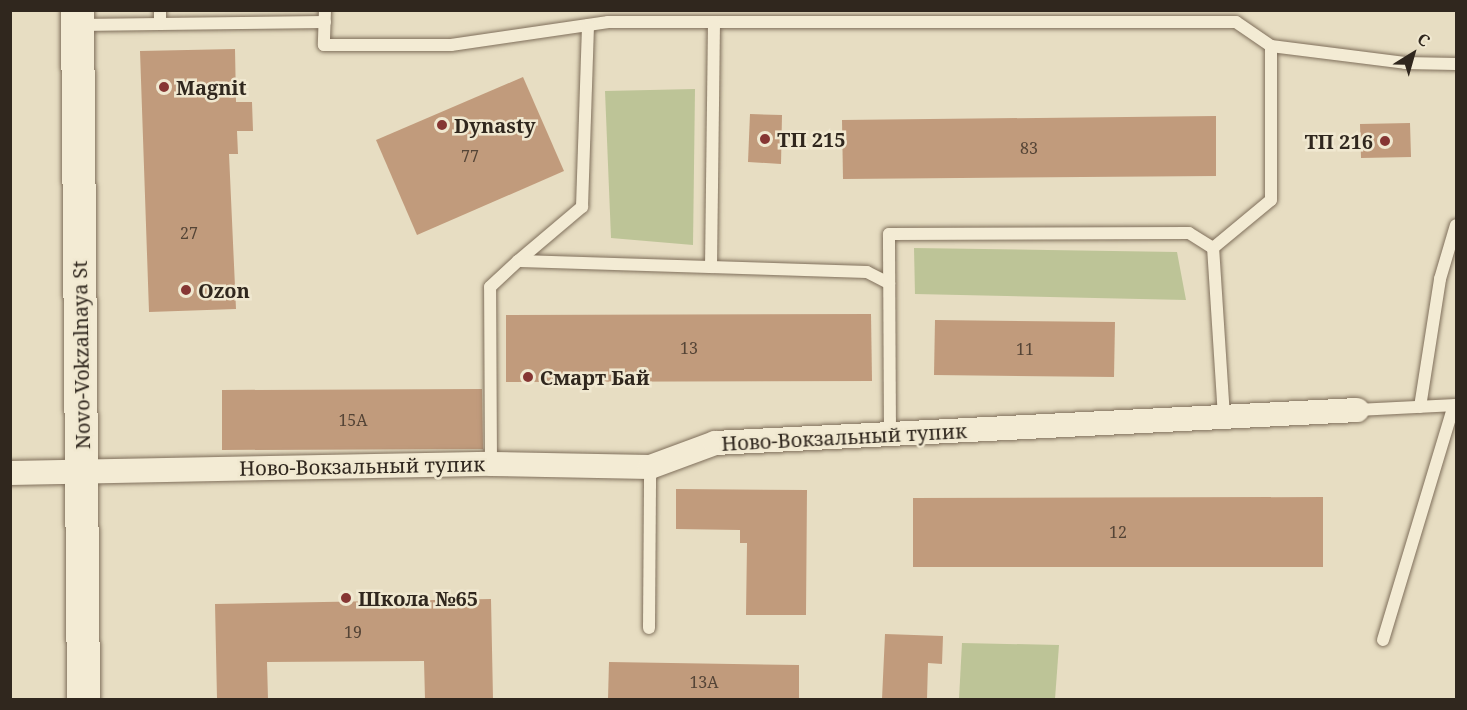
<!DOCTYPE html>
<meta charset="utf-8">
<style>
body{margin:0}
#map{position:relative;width:1467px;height:710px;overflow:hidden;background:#e7ddc2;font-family:"Noto Serif",serif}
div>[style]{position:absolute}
.green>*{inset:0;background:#bdc497}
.building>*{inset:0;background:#c19b7c}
.roads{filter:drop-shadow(0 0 2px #7f6f5b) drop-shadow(0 0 2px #7f6f5b)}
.lane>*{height:12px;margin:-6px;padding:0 6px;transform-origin:6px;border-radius:6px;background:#f3ebd4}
.street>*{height:24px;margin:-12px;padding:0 12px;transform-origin:12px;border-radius:12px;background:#f3ebd4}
.secondary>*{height:33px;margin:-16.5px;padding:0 16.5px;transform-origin:16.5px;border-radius:16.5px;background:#f3ebd4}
.dots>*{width:16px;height:16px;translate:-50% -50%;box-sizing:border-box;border:3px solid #f0e8d0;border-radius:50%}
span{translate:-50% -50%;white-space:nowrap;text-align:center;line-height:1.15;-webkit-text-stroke:5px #f0e8d0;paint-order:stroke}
.number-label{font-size:16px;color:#544436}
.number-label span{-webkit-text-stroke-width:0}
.poi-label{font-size:20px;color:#30271e;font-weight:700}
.left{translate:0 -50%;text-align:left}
.right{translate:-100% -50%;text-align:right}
.street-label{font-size:20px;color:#30271e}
.frame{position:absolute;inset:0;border:12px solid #30271e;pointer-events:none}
.north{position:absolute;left:1383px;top:24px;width:60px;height:60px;-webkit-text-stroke:4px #f0e8d0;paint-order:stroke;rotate:37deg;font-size:16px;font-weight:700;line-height:24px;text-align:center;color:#30271e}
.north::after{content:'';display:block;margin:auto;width:21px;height:27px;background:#30271e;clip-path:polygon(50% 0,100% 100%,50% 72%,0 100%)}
</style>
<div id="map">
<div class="green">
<i style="clip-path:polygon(695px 89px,693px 245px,611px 238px,605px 91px)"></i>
<i style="clip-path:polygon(914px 248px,1177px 252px,1186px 300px,915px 294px)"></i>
<i style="clip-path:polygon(962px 643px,1059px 645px,1055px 699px,959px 699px)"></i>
</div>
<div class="building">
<i style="clip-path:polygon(235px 49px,236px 102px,252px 102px,253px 131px,237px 131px,238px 154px,229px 154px,236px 309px,149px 312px,140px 51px)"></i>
<i style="clip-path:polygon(523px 77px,564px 171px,417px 235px,376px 140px)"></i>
<i style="clip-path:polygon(750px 114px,782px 115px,781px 164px,748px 162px)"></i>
<i style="clip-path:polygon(1216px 116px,1216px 176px,843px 179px,842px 120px)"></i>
<i style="clip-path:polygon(1410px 123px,1411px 157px,1361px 158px,1360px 124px)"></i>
<i style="clip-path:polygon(871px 314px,872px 381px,506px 382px,506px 315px)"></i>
<i style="clip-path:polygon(935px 320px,1115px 322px,1114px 377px,934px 375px)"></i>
<i style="clip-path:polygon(482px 389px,483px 449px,222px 450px,222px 390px)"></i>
<i style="clip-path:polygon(676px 489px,807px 490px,806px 615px,746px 615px,747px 543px,740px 543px,740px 530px,676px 529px)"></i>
<i style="clip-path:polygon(1323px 497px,1323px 567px,913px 567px,913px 498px)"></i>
<i style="clip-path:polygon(491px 599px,493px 699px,425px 699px,424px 661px,267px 662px,268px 699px,217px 699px,215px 604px)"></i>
<i style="clip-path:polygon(885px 634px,943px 636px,942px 664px,928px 663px,927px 699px,882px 699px)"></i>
<i style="clip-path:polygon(609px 662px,799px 665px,799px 699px,608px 699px)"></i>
</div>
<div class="roads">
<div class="lane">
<i style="left:325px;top:10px;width:35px;rotate:92deg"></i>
<i style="left:324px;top:45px;width:127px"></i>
<i style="left:451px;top:45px;width:159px;rotate:-8.3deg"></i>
<i style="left:608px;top:22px;width:628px"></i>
<i style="left:1236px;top:22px;width:42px;rotate:34.4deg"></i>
<i style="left:1271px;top:46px;width:135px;rotate:7.2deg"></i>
<i style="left:1405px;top:63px;width:51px;rotate:1.1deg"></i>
<i style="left:714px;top:22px;width:245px;rotate:90.7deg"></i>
<i style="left:711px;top:267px;width:156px;rotate:1.8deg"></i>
<i style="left:867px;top:272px;width:25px;rotate:27deg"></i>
<i style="left:160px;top:23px;width:13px;rotate:-90deg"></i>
<i style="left:78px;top:25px;width:247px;rotate:-0.7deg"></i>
<i style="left:518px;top:261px;width:84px;rotate:-40.2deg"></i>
<i style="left:582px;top:207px;width:182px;rotate:-88.1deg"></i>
<i style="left:1420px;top:407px;width:130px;rotate:-81.1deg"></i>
<i style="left:1440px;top:279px;width:56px;rotate:-73.5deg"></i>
<i style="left:1357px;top:410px;width:99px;rotate:-2.9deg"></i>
<i style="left:1224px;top:417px;width:169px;rotate:-93.7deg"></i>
<i style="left:1213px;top:248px;width:75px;rotate:-39.6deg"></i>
<i style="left:1271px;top:200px;width:154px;rotate:-90deg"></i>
<i style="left:890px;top:434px;width:200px;rotate:-90.3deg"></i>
<i style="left:889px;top:234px;width:300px;rotate:-0.2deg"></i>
<i style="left:1189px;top:233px;width:28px;rotate:32deg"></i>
<i style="left:491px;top:464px;width:177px;rotate:-90.3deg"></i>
<i style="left:490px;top:287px;width:38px;rotate:-43deg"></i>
<i style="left:518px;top:261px;width:193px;rotate:1.8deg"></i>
<i style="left:649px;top:628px;width:161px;rotate:-89.6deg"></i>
<i style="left:1383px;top:640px;width:245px;rotate:-73.2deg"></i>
</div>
<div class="street">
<i style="left:10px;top:473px;width:481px;rotate:-1.1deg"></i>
<i style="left:491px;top:464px;width:159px;rotate:1.1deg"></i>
<i style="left:650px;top:467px;width:69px;rotate:-20.3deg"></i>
<i style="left:715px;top:443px;width:643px;rotate:-2.94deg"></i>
</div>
<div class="secondary">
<i style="left:77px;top:10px;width:690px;rotate:89.5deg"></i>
</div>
</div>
<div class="dots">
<i style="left:164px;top:87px;background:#863633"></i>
<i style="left:442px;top:125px;background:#863633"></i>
<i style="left:765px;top:139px;background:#863633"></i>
<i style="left:1385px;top:141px;background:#863633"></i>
<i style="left:186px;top:290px;background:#863633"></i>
<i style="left:528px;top:377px;background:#863633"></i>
<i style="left:346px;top:598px;background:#863633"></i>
</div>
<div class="number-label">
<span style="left:1029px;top:148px">83</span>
<span style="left:470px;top:156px">77</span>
<span style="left:189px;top:233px">27</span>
<span style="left:689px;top:348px">13</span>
<span style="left:1025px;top:349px">11</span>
<span style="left:353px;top:420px">15А</span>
<span style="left:1118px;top:532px">12</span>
<span style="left:353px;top:632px">19</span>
<span style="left:704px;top:682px">13А</span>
</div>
<div class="poi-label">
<span class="left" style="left:176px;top:87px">Magnit</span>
<span class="left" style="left:454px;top:125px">Dynasty</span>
<span class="left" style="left:777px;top:139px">ТП 215</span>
<span class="right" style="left:1373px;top:141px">ТП 216</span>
<span class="left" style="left:198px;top:290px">Ozon</span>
<span class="left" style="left:540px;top:377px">Смарт Бай</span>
<span class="left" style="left:358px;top:598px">Школа №65</span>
</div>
<div class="street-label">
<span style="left:81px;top:355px;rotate:-91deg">Novo-Vokzalnaya St</span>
<span style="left:844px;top:437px;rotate:-3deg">Ново-Вокзальный тупик</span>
<span style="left:362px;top:466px;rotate:-1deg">Ново-Вокзальный тупик</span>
</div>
<div class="frame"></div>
<div class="north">С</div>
</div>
